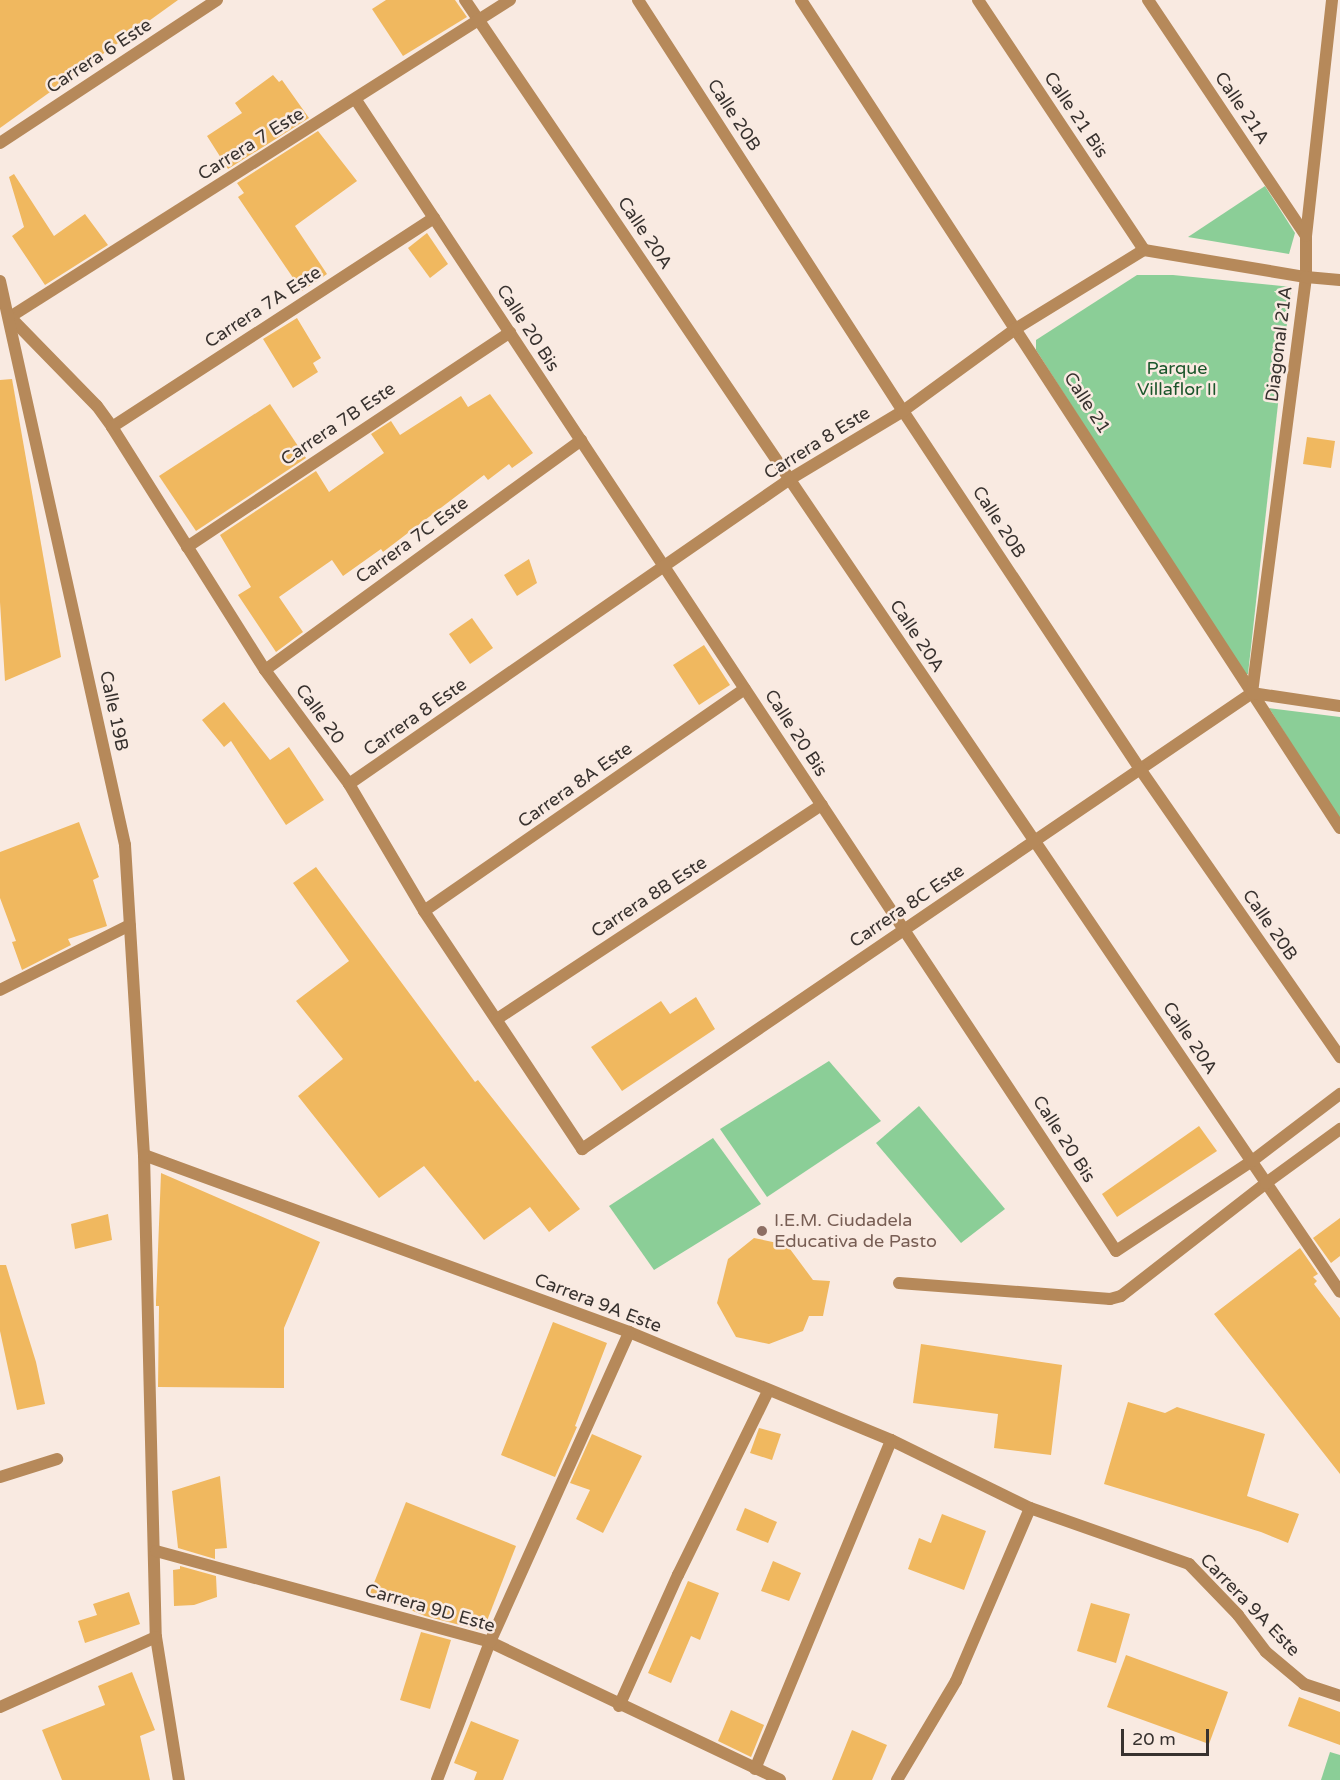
<!DOCTYPE html>
<style>
body{margin:0}
#map{position:relative;width:1340px;height:1780px;overflow:hidden;background:#f9eae1;font-family:"Varela Round",sans-serif}
div>[style]{position:absolute}
.green>*{inset:0;background:#8bce97}
.building>*{inset:0;background:#f0b85f}
.street>*{height:12px;margin:-6px;padding:0 6px;transform-origin:6px;border-radius:6px;background:#b6895a}
.dots>*{width:16px;height:16px;translate:-50% -50%;box-sizing:border-box;border:3px solid #f9eae1;border-radius:50%}
span{translate:-50% -50%;white-space:nowrap;text-align:center;line-height:1.15;-webkit-text-stroke:5px #f9eae1;paint-order:stroke}
.street-label{font-size:18px;color:#38322f}
.park-label{font-size:18px;color:#1a552a}
.education-label{font-size:18px;color:#785e54}
.left{translate:0 -50%;text-align:left}
.scale{position:absolute;left:1121px;top:1729px;width:88px;height:27px;box-sizing:border-box;border:3px solid #38322f;border-top:0;padding-left:8px;font-size:18px;line-height:21px;white-space:nowrap;color:#38322f;-webkit-text-stroke:4px #f9eae1;paint-order:stroke}
</style>
<div id="map">
<div class="green">
<i style="clip-path:polygon(1265px 186px,1295px 233px,1289px 254px,1188px 237px)"></i>
<i style="clip-path:polygon(1137px 275px,1173px 275px,1291px 287px,1248px 674px,1244px 675px,1036px 350px,1036px 340px)"></i>
<i style="clip-path:polygon(1269px 708px,1340px 717px,1340px 821px)"></i>
<i style="clip-path:polygon(829px 1061px,881px 1121px,767px 1197px,720px 1129px)"></i>
<i style="clip-path:polygon(919px 1106px,1005px 1209px,961px 1243px,876px 1143px)"></i>
<i style="clip-path:polygon(713px 1138px,761px 1204px,654px 1270px,609px 1206px)"></i>
<i style="clip-path:polygon(1330px 1752px,1340px 1755px,1340px 1780px,1321px 1780px)"></i>
</div>
<div class="building">
<i style="clip-path:polygon(0 0,178px 0,0 128px)"></i>
<i style="clip-path:polygon(386px 0,455px 0,467px 17px,403px 56px,372px 9px)"></i>
<i style="clip-path:polygon(273px 75px,279px 82px,282px 80px,309px 118px,228px 169px,207px 136px,242px 113px,235px 103px)"></i>
<i style="clip-path:polygon(318px 131px,357px 181px,295px 226px,327px 274px,302px 291px,238px 197px,244px 193px,237px 183px)"></i>
<i style="clip-path:polygon(14px 174px,54px 236px,85px 214px,108px 245px,45px 285px,12px 236px,24px 227px,9px 177px)"></i>
<i style="clip-path:polygon(427px 233px,448px 264px,430px 278px,408px 248px)"></i>
<i style="clip-path:polygon(297px 318px,321px 358px,313px 363px,318px 372px,293px 388px,263px 339px)"></i>
<i style="clip-path:polygon(12px 379px,61px 657px,5px 681px,0 602px,0 380px)"></i>
<i style="clip-path:polygon(490px 394px,533px 453px,512px 468px,509px 464px,488px 480px,484px 475px,383px 552px,381px 549px,343px 576px,332px 560px,279px 597px,303px 632px,276px 652px,238px 595px,251px 587px,220px 535px,316px 471px,329px 492px,384px 453px,371px 434px,391px 421px,400px 435px,461px 396px,468px 407px)"></i>
<i style="clip-path:polygon(270px 404px,306px 458px,196px 531px,159px 476px)"></i>
<i style="clip-path:polygon(1307px 437px,1335px 441px,1331px 468px,1303px 464px)"></i>
<i style="clip-path:polygon(529px 559px,537px 583px,517px 596px,504px 575px)"></i>
<i style="clip-path:polygon(472px 618px,493px 648px,470px 664px,449px 634px)"></i>
<i style="clip-path:polygon(704px 645px,730px 685px,699px 705px,673px 665px)"></i>
<i style="clip-path:polygon(224px 702px,270px 760px,289px 747px,324px 800px,286px 825px,231px 741px,224px 747px,202px 720px)"></i>
<i style="clip-path:polygon(79px 822px,99px 877px,93px 880px,107px 926px,68px 939px,71px 945px,22px 970px,12px 942px,16px 941px,0 898px,0 852px)"></i>
<i style="clip-path:polygon(316px 867px,475px 1082px,478px 1080px,580px 1209px,549px 1232px,530px 1207px,484px 1240px,424px 1166px,379px 1198px,298px 1096px,343px 1059px,296px 1001px,349px 961px,293px 883px)"></i>
<i style="clip-path:polygon(696px 997px,715px 1029px,622px 1091px,591px 1047px,661px 1001px,670px 1014px)"></i>
<i style="clip-path:polygon(1199px 1126px,1217px 1151px,1117px 1217px,1102px 1194px)"></i>
<i style="clip-path:polygon(161px 1173px,320px 1242px,284px 1328px,284px 1388px,158px 1387px,159px 1306px,156px 1306px,156px 1301px)"></i>
<i style="clip-path:polygon(108px 1214px,112px 1240px,75px 1249px,71px 1224px)"></i>
<i style="clip-path:polygon(1340px 1218px,1340px 1256px,1331px 1263px,1313px 1238px)"></i>
<i style="clip-path:polygon(754px 1238px,787px 1245px,813px 1280px,830px 1281px,823px 1316px,809px 1316px,803px 1331px,769px 1344px,736px 1337px,717px 1303px,728px 1259px)"></i>
<i style="clip-path:polygon(1300px 1248px,1318px 1274px,1313px 1277px,1317px 1281px,1314px 1284px,1340px 1318px,1340px 1474px,1214px 1314px)"></i>
<i style="clip-path:polygon(0 1265px,6px 1265px,36px 1362px,45px 1404px,17px 1410px,0 1331px)"></i>
<i style="clip-path:polygon(553px 1322px,607px 1343px,575px 1426px,577px 1427px,555px 1477px,501px 1455px)"></i>
<i style="clip-path:polygon(921px 1344px,1062px 1365px,1051px 1455px,994px 1448px,998px 1414px,913px 1403px)"></i>
<i style="clip-path:polygon(1128px 1402px,1165px 1413px,1177px 1407px,1265px 1434px,1247px 1496px,1299px 1514px,1288px 1543px,1261px 1532px,1104px 1484px)"></i>
<i style="clip-path:polygon(759px 1428px,781px 1434px,772px 1460px,750px 1453px)"></i>
<i style="clip-path:polygon(592px 1434px,642px 1456px,603px 1533px,576px 1519px,590px 1490px,570px 1483px)"></i>
<i style="clip-path:polygon(220px 1476px,227px 1548px,215px 1549px,215px 1559px,178px 1548px,172px 1491px)"></i>
<i style="clip-path:polygon(406px 1502px,516px 1546px,483px 1631px,425px 1616px,370px 1593px)"></i>
<i style="clip-path:polygon(745px 1508px,777px 1522px,768px 1543px,736px 1530px)"></i>
<i style="clip-path:polygon(942px 1514px,986px 1531px,964px 1590px,908px 1569px,919px 1538px,931px 1543px)"></i>
<i style="clip-path:polygon(773px 1561px,801px 1573px,789px 1601px,761px 1591px)"></i>
<i style="clip-path:polygon(180px 1566px,216px 1576px,217px 1597px,194px 1605px,174px 1606px,173px 1570px,180px 1569px)"></i>
<i style="clip-path:polygon(688px 1581px,719px 1593px,700px 1640px,691px 1636px,671px 1683px,648px 1673px)"></i>
<i style="clip-path:polygon(129px 1592px,140px 1624px,85px 1643px,78px 1621px,97px 1615px,93px 1604px)"></i>
<i style="clip-path:polygon(1091px 1603px,1130px 1614px,1116px 1663px,1077px 1651px)"></i>
<i style="clip-path:polygon(421px 1632px,451px 1640px,430px 1709px,400px 1700px)"></i>
<i style="clip-path:polygon(1126px 1655px,1228px 1692px,1209px 1744px,1107px 1707px)"></i>
<i style="clip-path:polygon(132px 1672px,155px 1730px,140px 1736px,150px 1780px,62px 1780px,42px 1730px,105px 1705px,98px 1686px)"></i>
<i style="clip-path:polygon(1299px 1697px,1340px 1712px,1340px 1745px,1288px 1726px)"></i>
<i style="clip-path:polygon(731px 1710px,764px 1725px,751px 1757px,718px 1741px)"></i>
<i style="clip-path:polygon(471px 1721px,519px 1740px,503px 1780px,474px 1780px,477px 1772px,454px 1763px)"></i>
<i style="clip-path:polygon(852px 1730px,887px 1745px,872px 1780px,832px 1780px)"></i>
</div>
<div class="street">
<i style="left:465px;top:0;width:1560px;rotate:55.89deg"></i>
<i style="left:510px;top:0;width:592px;rotate:147.63deg"></i>
<i style="left:10px;top:317px;width:124px;rotate:45.7deg"></i>
<i style="left:97px;top:406px;width:26px;rotate:54deg"></i>
<i style="left:112px;top:427px;width:287px;rotate:57.8deg"></i>
<i style="left:265px;top:670px;width:142px;rotate:53.6deg"></i>
<i style="left:349px;top:784px;width:147px;rotate:59.4deg"></i>
<i style="left:424px;top:911px;width:286px;rotate:56.4deg"></i>
<i style="left:582px;top:1149px;width:810px;rotate:-34.24deg"></i>
<i style="left:638px;top:0;width:489px;rotate:57.2deg"></i>
<i style="left:903px;top:411px;width:429px;rotate:56.5deg"></i>
<i style="left:1140px;top:769px;width:351px;rotate:55.2deg"></i>
<i style="left:801px;top:0;width:988px;rotate:56.94deg"></i>
<i style="left:978px;top:0;width:300px;rotate:56.4deg"></i>
<i style="left:1148px;top:0;width:284px;rotate:56.2deg"></i>
<i style="left:356px;top:100px;width:1379px;rotate:56.56deg"></i>
<i style="left:1116px;top:1251px;width:163px;rotate:-33.5deg"></i>
<i style="left:1252px;top:1161px;width:111px;rotate:-37.3deg"></i>
<i style="left:0;top:143px;width:260px;rotate:-33.4deg"></i>
<i style="left:0;top:281px;width:578px;rotate:77.5deg"></i>
<i style="left:125px;top:845px;width:311px;rotate:86.5deg"></i>
<i style="left:144px;top:1155px;width:482px;rotate:88.6deg"></i>
<i style="left:156px;top:1637px;width:145px;rotate:80.9deg"></i>
<i style="left:112px;top:427px;width:384px;rotate:-33deg"></i>
<i style="left:187px;top:547px;width:388px;rotate:-33.6deg"></i>
<i style="left:265px;top:670px;width:391px;rotate:-36deg"></i>
<i style="left:1252px;top:693px;width:419px;rotate:-82.6deg"></i>
<i style="left:1306px;top:277px;width:41px;rotate:-90deg"></i>
<i style="left:1306px;top:236px;width:237px;rotate:-83.7deg"></i>
<i style="left:1252px;top:693px;width:89px;rotate:8.4deg"></i>
<i style="left:349px;top:784px;width:536px;rotate:-34.67deg"></i>
<i style="left:790px;top:479px;width:132px;rotate:-31deg"></i>
<i style="left:903px;top:411px;width:141px;rotate:-36.1deg"></i>
<i style="left:1017px;top:328px;width:149px;rotate:-31.6deg"></i>
<i style="left:1144px;top:250px;width:164px;rotate:9.5deg"></i>
<i style="left:1306px;top:277px;width:34px;rotate:5deg"></i>
<i style="left:424px;top:911px;width:390px;rotate:-34.7deg"></i>
<i style="left:0;top:990px;width:145px;rotate:-26.6deg"></i>
<i style="left:497px;top:1019px;width:389px;rotate:-33.4deg"></i>
<i style="left:144px;top:1155px;width:516px;rotate:20.05deg"></i>
<i style="left:629px;top:1332px;width:283px;rotate:22.4deg"></i>
<i style="left:891px;top:1440px;width:155px;rotate:26.1deg"></i>
<i style="left:1030px;top:1508px;width:169px;rotate:19.4deg"></i>
<i style="left:1189px;top:1564px;width:71px;rotate:46.1deg"></i>
<i style="left:1238px;top:1615px;width:46px;rotate:52.9deg"></i>
<i style="left:1266px;top:1652px;width:50px;rotate:40.1deg"></i>
<i style="left:1304px;top:1684px;width:38px;rotate:18deg"></i>
<i style="left:899px;top:1283px;width:212px;rotate:4.3deg"></i>
<i style="left:1110px;top:1299px;width:11px;rotate:-15deg"></i>
<i style="left:1121px;top:1296px;width:184px;rotate:-37.9deg"></i>
<i style="left:1266px;top:1183px;width:92px;rotate:-36.1deg"></i>
<i style="left:0;top:1477px;width:60px;rotate:-17.5deg"></i>
<i style="left:156px;top:1551px;width:346px;rotate:15.2deg"></i>
<i style="left:490px;top:1642px;width:321px;rotate:25.4deg"></i>
<i style="left:619px;top:1706px;width:144px;rotate:-65.8deg"></i>
<i style="left:678px;top:1575px;width:205px;rotate:-63.9deg"></i>
<i style="left:0;top:1707px;width:171px;rotate:-24.2deg"></i>
<i style="left:755px;top:1769px;width:356px;rotate:-67.5deg"></i>
<i style="left:437px;top:1780px;width:148px;rotate:-69deg"></i>
<i style="left:490px;top:1642px;width:340px;rotate:-65.8deg"></i>
<i style="left:897px;top:1780px;width:115px;rotate:-59.2deg"></i>
<i style="left:956px;top:1681px;width:188px;rotate:-66.8deg"></i>
</div>
<div class="dots">
<i style="left:762px;top:1231px;background:#8d6e63"></i>
</div>
<div class="street-label">
<span style="left:99px;top:56px;rotate:-33deg">Carrera 6 Este</span>
<span style="left:1242px;top:108px;rotate:56deg">Calle 21A</span>
<span style="left:734px;top:115px;rotate:57deg">Calle 20B</span>
<span style="left:1076px;top:115px;rotate:56deg">Calle 21 Bis</span>
<span style="left:251px;top:144px;rotate:-32deg">Carrera 7 Este</span>
<span style="left:645px;top:233px;rotate:56deg">Calle 20A</span>
<span style="left:263px;top:307px;rotate:-33deg">Carrera 7A Este</span>
<span style="left:528px;top:328px;rotate:57deg">Calle 20 Bis</span>
<span style="left:1279px;top:344px;rotate:-83deg">Diagonal 21A</span>
<span style="left:1087px;top:403px;rotate:57deg">Calle 21</span>
<span style="left:338px;top:424px;rotate:-34deg">Carrera 7B Este</span>
<span style="left:817px;top:443px;rotate:-32deg">Carrera 8 Este</span>
<span style="left:999px;top:522px;rotate:57deg">Calle 20B</span>
<span style="left:412px;top:540px;rotate:-36deg">Carrera 7C Este</span>
<span style="left:917px;top:636px;rotate:56deg">Calle 20A</span>
<span style="left:114px;top:711px;rotate:78deg">Calle 19B</span>
<span style="left:320px;top:714px;rotate:54deg">Calle 20</span>
<span style="left:415px;top:717px;rotate:-35deg">Carrera 8 Este</span>
<span style="left:796px;top:733px;rotate:57deg">Calle 20 Bis</span>
<span style="left:575px;top:785px;rotate:-35deg">Carrera 8A Este</span>
<span style="left:649px;top:897px;rotate:-33deg">Carrera 8B Este</span>
<span style="left:907px;top:906px;rotate:-34deg">Carrera 8C Este</span>
<span style="left:1270px;top:925px;rotate:55deg">Calle 20B</span>
<span style="left:1190px;top:1038px;rotate:56deg">Calle 20A</span>
<span style="left:1064px;top:1139px;rotate:57deg">Calle 20 Bis</span>
<span style="left:598px;top:1303px;rotate:21deg">Carrera 9A Este</span>
<span style="left:1250px;top:1605px;rotate:46deg">Carrera 9A Este</span>
<span style="left:430px;top:1608px;rotate:16deg">Carrera 9D Este</span>
</div>
<div class="park-label">
<span style="left:1177px;top:379px">Parque<br>Villaflor II</span>
</div>
<div class="education-label">
<span class="left" style="left:774px;top:1231px">I.E.M. Ciudadela<br>Educativa de Pasto</span>
</div>
<div class="scale">20 m</div>
</div>
